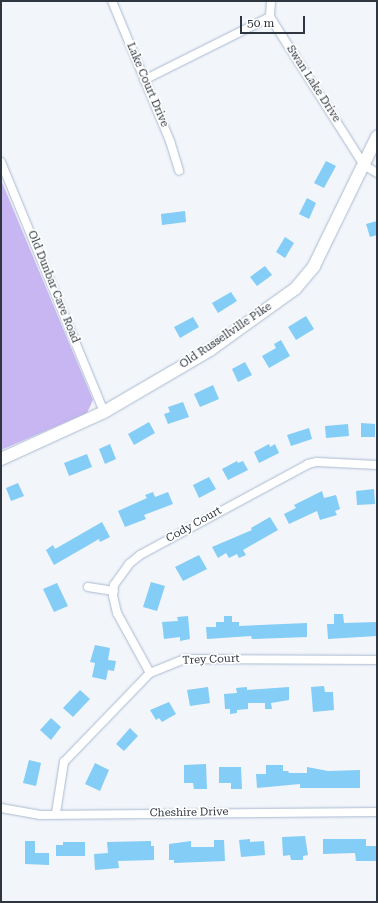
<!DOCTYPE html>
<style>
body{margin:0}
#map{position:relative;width:378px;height:903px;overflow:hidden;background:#f2f5fa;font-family:"Roboto Serif",serif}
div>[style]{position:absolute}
.green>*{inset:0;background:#c8b6f2}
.building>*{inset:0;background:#83cdf7}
.roads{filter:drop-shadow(0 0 1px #a9bad1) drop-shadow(0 0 1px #a9bad1)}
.street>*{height:8px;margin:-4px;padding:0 4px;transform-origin:4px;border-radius:4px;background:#fff}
.secondary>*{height:12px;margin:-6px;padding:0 6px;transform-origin:6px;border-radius:6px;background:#fff}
span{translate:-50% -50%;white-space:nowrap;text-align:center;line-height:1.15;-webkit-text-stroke:3.5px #fff;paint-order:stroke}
.street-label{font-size:11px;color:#2f363f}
.frame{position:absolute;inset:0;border:2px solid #2f363f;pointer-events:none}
.scale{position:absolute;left:240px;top:16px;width:65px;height:18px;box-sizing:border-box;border:2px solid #2f363f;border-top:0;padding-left:5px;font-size:12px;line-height:14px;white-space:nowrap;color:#2f363f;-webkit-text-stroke:3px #fff;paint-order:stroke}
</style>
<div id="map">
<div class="green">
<i style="clip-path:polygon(1px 180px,93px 400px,87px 413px,1px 450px)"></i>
</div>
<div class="building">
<i style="clip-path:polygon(326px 161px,336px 166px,324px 188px,314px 183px)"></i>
<i style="clip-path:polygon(307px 198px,316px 203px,309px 219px,299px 214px)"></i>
<i style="clip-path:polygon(185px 211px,186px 222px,162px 225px,161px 214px)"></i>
<i style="clip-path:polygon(377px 221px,377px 235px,370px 237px,366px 224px)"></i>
<i style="clip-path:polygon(285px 237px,294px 243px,285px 258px,276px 252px)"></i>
<i style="clip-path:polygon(265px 266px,272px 275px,257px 286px,250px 277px)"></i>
<i style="clip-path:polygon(231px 292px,237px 301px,218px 313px,212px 303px)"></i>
<i style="clip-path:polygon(306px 316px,314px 329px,296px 340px,288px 327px)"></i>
<i style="clip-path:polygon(193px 317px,199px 327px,180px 338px,174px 327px)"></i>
<i style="clip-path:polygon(281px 340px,290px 356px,269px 368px,262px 356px,276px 348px,274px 344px)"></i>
<i style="clip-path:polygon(245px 362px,252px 375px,238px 382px,232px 369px)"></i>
<i style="clip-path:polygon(213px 385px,219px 399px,200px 407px,194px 394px)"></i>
<i style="clip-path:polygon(183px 402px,189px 417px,168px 424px,164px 414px,170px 412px,168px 407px)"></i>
<i style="clip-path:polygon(149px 422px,155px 433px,134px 445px,128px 434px)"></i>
<i style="clip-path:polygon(361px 423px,375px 424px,375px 437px,361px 437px)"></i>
<i style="clip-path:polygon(348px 424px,349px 436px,326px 438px,325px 426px)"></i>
<i style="clip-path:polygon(309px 428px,312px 439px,291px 446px,287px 435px)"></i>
<i style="clip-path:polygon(110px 444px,116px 459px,105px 464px,99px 449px)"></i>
<i style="clip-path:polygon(269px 444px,270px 447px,275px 444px,279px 453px,259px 463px,254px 452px)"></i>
<i style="clip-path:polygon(87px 454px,92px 467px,69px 476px,64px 463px)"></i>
<i style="clip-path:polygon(237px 461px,238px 463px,243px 461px,248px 470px,228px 480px,222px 469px)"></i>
<i style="clip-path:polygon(209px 477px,216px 489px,199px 498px,193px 485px)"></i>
<i style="clip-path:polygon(18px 483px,24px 496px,11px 501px,6px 488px)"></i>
<i style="clip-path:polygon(374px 489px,375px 504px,357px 505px,356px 491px)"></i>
<i style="clip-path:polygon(322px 491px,324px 498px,336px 495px,340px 509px,335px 511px,337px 515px,320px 520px,317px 511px,289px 524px,284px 514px,296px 508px,294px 505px)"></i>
<i style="clip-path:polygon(153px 492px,155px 497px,168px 492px,173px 504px,144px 515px,146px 519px,125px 527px,118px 511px,147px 498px,145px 495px)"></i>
<i style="clip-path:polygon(270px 517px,278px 530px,243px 550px,246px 555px,239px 558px,237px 554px,229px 558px,226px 553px,218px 558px,212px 547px,252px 530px,251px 528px)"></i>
<i style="clip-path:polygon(102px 522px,110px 537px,100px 542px,99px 539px,54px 565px,46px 550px,53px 545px,55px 549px)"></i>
<i style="clip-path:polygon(199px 555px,207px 569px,183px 581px,175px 567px)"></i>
<i style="clip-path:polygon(151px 582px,165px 586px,157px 611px,143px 607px)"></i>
<i style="clip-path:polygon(57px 583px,68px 606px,54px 612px,43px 589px)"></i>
<i style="clip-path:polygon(334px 614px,343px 614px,344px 623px,377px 622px,377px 636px,328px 639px,327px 624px,334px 624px)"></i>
<i style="clip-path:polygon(188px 616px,190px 639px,180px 641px,180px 637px,164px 639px,162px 622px,178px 621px,177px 617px)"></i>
<i style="clip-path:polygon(224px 616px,232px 616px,232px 622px,239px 622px,239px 626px,307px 623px,307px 637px,252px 639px,251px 636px,207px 639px,206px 627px,216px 627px,216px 622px,224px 622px)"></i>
<i style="clip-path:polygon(95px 645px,110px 648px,108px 660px,116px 661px,114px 671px,108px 670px,106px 680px,92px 677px,95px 663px,90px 662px)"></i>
<i style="clip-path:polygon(324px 686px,325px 692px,333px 692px,334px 710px,313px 712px,311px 687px)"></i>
<i style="clip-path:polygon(208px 687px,210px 703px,190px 706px,187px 690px)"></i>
<i style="clip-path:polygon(247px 687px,247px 690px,289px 687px,289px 700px,271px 703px,272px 709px,265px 709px,265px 703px,248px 703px,248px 709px,237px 710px,237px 713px,230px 714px,230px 709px,225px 709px,224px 694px,237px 693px,236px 688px)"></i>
<i style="clip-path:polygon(80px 690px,90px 699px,73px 717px,63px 708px)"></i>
<i style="clip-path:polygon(169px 702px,176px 714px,162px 722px,159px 718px,156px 720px,150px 710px)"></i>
<i style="clip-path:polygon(51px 718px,61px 727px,51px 740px,40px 730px)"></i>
<i style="clip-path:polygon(130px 728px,138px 736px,124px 751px,116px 744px)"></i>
<i style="clip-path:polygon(29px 760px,41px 763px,36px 786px,23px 783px)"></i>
<i style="clip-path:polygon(95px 763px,109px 770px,100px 791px,85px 784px)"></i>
<i style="clip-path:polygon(206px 764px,207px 789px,194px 789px,193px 783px,184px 783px,184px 765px)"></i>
<i style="clip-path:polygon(266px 765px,283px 765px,283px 771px,288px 771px,289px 773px,307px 773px,307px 767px,328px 771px,360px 770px,360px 788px,300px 788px,300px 784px,257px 788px,256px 774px,266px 774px)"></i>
<i style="clip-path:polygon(219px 767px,241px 767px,242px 789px,231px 789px,231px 783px,219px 783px)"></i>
<i style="clip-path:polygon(305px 836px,308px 855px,303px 856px,303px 860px,291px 860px,290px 855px,283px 856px,282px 837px)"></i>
<i style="clip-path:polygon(250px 839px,250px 842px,264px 841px,265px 855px,241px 857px,239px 840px)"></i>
<i style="clip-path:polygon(323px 839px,366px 839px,366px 846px,377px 846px,377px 861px,356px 861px,355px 853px,323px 854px)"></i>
<i style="clip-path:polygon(214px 840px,224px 840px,225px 861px,174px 863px,174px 860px,169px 860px,169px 844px,191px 841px,191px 847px,214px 847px)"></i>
<i style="clip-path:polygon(25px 841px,35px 841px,35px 853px,49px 853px,49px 865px,25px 864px)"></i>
<i style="clip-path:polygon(151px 841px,151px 846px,154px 846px,154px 860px,118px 861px,119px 868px,95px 870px,94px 854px,108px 853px,107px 842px)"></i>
<i style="clip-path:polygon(63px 842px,85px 842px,85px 856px,56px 856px,56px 845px,63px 845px)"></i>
</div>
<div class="roads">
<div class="street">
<i style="left:112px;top:1px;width:152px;rotate:67.5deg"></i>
<i style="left:170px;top:141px;width:31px;rotate:73deg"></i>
<i style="left:271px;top:1px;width:16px;rotate:94deg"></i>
<i style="left:270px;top:17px;width:175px;rotate:57.6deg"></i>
<i style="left:364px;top:165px;width:15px;rotate:32deg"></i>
<i style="left:144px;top:80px;width:141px;rotate:-26.6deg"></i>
<i style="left:1px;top:162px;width:270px;rotate:67.6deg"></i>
<i style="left:88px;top:587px;width:26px;rotate:9deg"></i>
<i style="left:150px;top:673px;width:68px;rotate:-118.8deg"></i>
<i style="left:117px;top:613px;width:17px;rotate:-103deg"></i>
<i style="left:113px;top:596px;width:11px;rotate:-85deg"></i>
<i style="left:114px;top:585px;width:26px;rotate:-54deg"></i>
<i style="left:129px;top:564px;width:14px;rotate:-39deg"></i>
<i style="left:140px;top:555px;width:191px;rotate:-28.4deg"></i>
<i style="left:308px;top:464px;width:9px;rotate:-13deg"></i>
<i style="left:317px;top:462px;width:60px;rotate:2.9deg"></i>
<i style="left:1px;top:808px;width:40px;rotate:10deg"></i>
<i style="left:40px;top:815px;width:337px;rotate:-0.5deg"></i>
<i style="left:56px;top:813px;width:52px;rotate:-81.1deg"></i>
<i style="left:64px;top:762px;width:124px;rotate:-46deg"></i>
<i style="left:150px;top:673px;width:38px;rotate:-22deg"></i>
<i style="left:185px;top:659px;width:192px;rotate:0.3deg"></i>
</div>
<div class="secondary">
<i style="left:1px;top:459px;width:113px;rotate:-24.5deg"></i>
<i style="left:104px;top:412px;width:123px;rotate:-30.3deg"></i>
<i style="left:210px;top:350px;width:105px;rotate:-35.7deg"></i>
<i style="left:295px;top:289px;width:30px;rotate:-50deg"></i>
<i style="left:314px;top:266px;width:144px;rotate:-64deg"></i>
</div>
</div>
<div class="street-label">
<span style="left:313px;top:84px;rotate:57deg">Swan Lake Drive</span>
<span style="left:147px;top:85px;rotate:67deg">Lake Court Drive</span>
<span style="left:53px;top:287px;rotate:68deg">Old Dunbar Cave Road</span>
<span style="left:226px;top:336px;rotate:-34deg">Old Russellville Pike</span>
<span style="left:194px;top:525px;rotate:-29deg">Cody Court</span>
<span style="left:211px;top:660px;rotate:-2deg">Trey Court</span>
<span style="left:189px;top:813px;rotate:-1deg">Cheshire Drive</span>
</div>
<div class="frame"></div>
<div class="scale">50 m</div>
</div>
